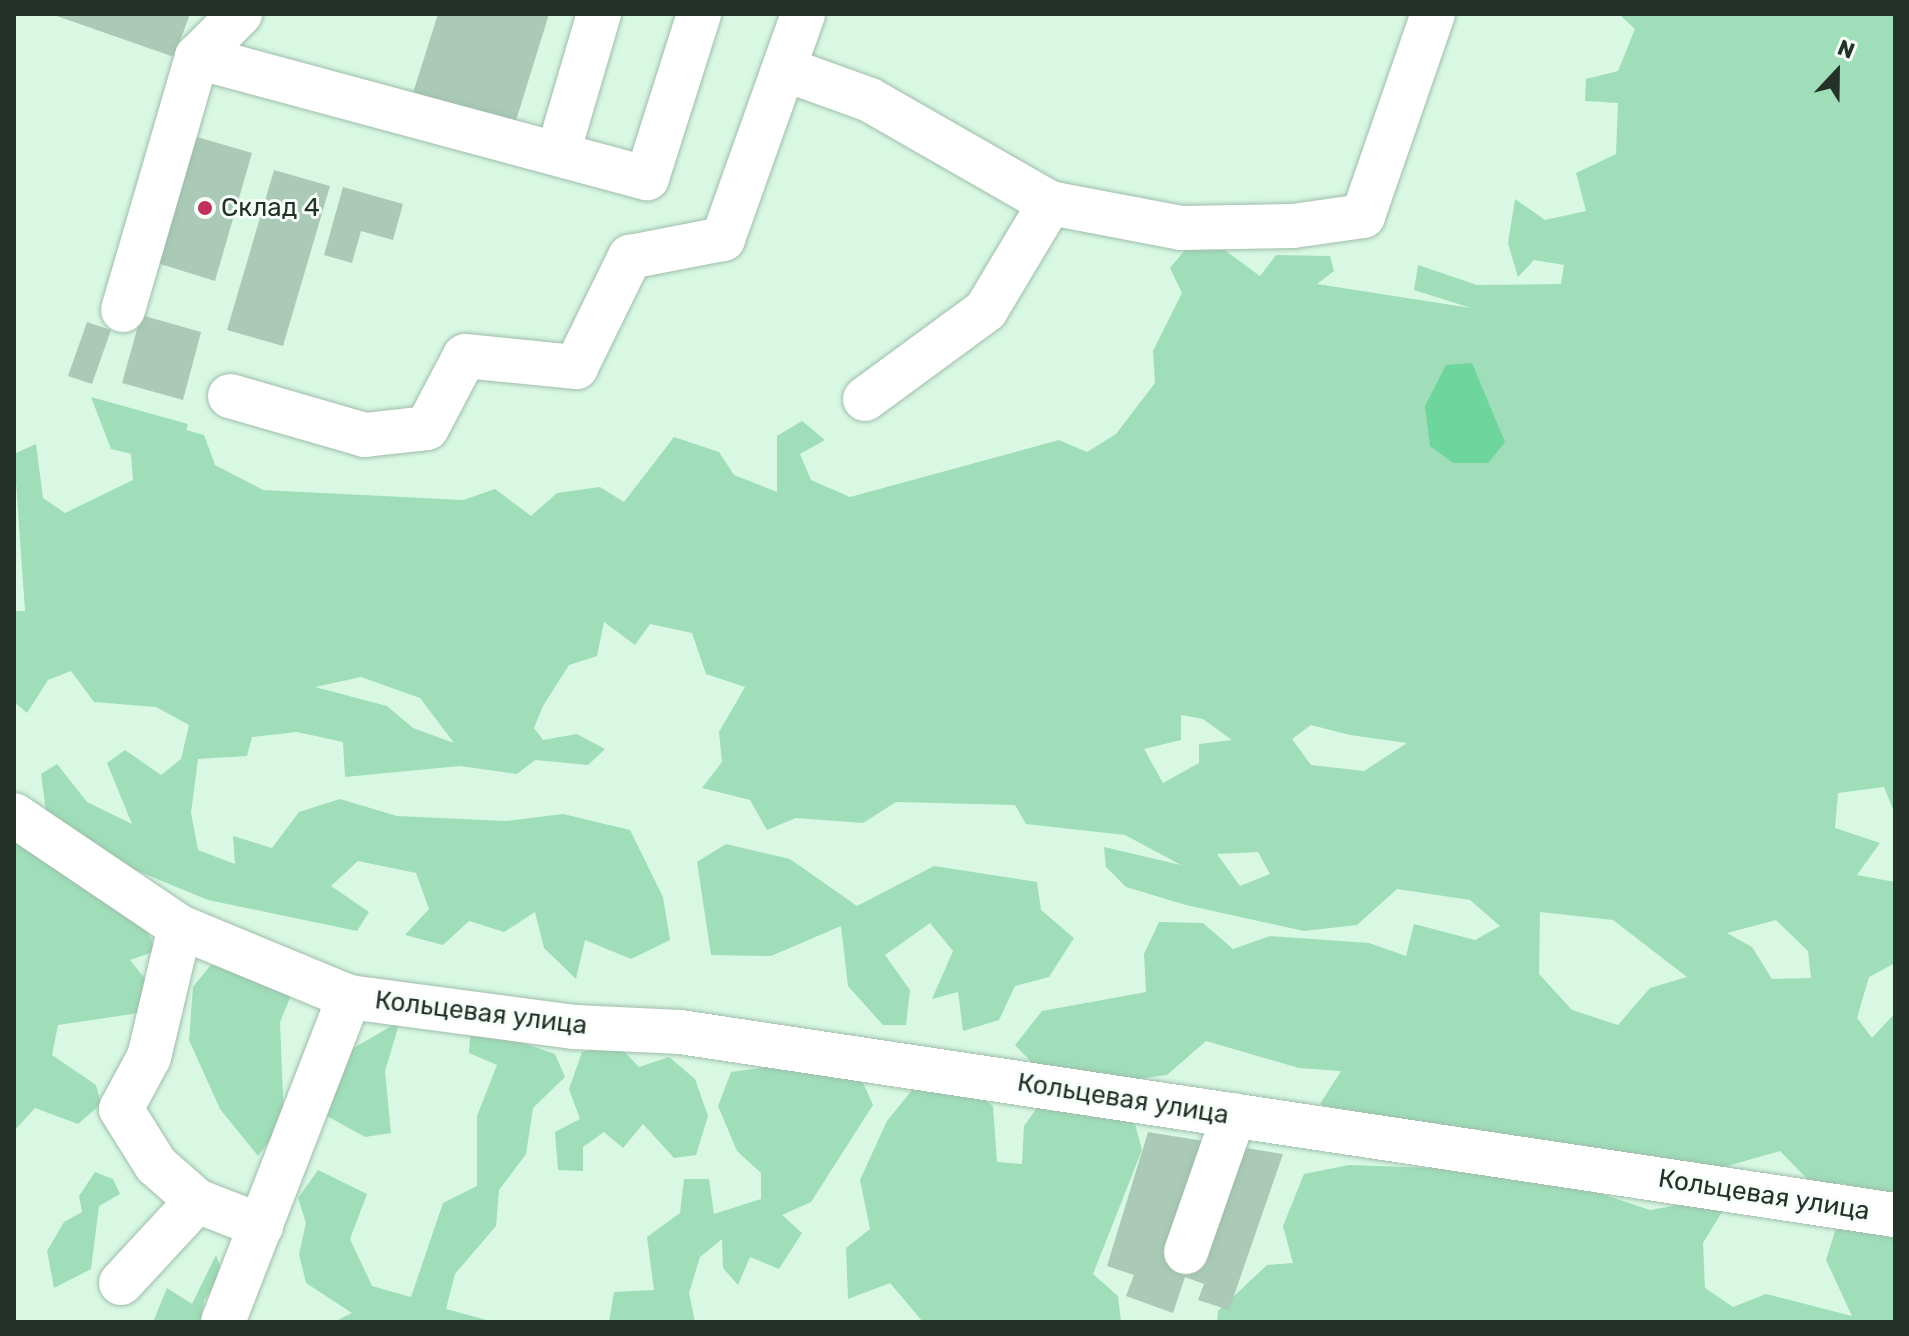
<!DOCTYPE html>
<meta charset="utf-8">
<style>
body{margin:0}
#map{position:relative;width:1909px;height:1336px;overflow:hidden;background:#d8f8e4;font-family:Rubik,sans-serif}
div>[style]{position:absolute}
.green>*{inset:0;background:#9fdeb9}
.water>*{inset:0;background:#6ed59d}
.building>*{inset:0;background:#aac9b6}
.roads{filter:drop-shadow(0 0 2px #9fbdaa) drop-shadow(0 0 2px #9fbdaa)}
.minor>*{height:44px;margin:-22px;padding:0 22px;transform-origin:22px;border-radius:22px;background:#fff}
.dots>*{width:22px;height:22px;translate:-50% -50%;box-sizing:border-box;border:4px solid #f7fefa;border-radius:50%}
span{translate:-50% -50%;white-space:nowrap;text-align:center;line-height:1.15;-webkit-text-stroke:6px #f7fefa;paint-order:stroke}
.poi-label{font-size:26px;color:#243129}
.left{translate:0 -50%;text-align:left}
.street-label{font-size:26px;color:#243129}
.frame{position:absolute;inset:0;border:16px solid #243129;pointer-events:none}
.north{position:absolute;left:1797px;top:32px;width:80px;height:80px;-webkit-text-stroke:6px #f7fefa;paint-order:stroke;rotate:22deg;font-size:22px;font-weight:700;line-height:32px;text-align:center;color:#243129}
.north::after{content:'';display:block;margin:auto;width:28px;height:36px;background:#243129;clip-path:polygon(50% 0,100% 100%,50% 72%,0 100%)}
</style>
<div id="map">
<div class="green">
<i style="clip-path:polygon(evenodd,1619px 14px,1895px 14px,1895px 814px,1884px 787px,1838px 793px,1835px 828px,1880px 843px,1857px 875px,1895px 882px,1895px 963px,1869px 977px,1857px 1018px,1872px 1038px,1895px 1013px,1895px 1201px,1842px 1183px,1814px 1186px,1780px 1151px,1724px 1167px,1365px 1123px,1320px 1104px,1341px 1071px,1299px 1068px,1206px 1041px,1167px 1075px,1107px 1083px,1041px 1072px,1015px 1045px,1042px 1011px,1146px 992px,1144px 954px,1159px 922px,1203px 923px,1233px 949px,1270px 936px,1369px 943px,1406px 956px,1414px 924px,1475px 940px,1500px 926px,1470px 900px,1397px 889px,1357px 925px,1304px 931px,1186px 905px,1126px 887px,1106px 867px,1104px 847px,1181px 865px,1125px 835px,1026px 824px,1015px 805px,896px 802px,863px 823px,796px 818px,767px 830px,750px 800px,702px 788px,722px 762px,719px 732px,745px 687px,706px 674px,692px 633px,650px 624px,635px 645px,604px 622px,597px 656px,569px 665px,543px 706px,534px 728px,543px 740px,577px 734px,605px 749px,588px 765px,535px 760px,517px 774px,460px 766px,345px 777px,343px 742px,297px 732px,252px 737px,247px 756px,198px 759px,191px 813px,198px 850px,235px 864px,233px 836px,272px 848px,299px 812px,340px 799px,397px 816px,505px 821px,563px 814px,630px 830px,663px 897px,670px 940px,631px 959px,585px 940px,576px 979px,544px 948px,535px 912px,504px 932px,469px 921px,443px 945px,405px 935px,429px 909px,416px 873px,358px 861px,331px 886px,369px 912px,357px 931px,208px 900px,94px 853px,46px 812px,41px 774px,57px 764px,87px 802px,132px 824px,107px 763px,125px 750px,161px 775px,181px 759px,189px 725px,156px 707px,94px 702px,71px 671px,48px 680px,27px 713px,14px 702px,14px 611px,25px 611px,14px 454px,36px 444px,43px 498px,65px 513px,133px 480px,131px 454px,111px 449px,91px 397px,188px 424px,186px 430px,204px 435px,215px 465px,263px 490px,463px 500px,495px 489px,531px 516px,557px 493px,600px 487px,624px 502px,674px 437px,719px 452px,734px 475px,777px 492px,777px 436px,802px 421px,825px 440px,800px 454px,811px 480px,850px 497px,1059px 440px,1087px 452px,1116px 434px,1155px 383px,1153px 351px,1182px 293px,1170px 268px,1190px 244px,1223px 249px,1260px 276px,1276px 255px,1330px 256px,1334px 271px,1317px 284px,1471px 308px,1414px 290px,1418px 265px,1477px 285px,1561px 284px,1564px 265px,1534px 260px,1518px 277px,1508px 243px,1515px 199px,1545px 220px,1586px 211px,1576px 173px,1616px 154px,1618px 103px,1585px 101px,1586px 79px,1618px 71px,1635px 29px,1619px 14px,361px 677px,420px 698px,454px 743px,413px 728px,387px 706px,315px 687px,361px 677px,1619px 14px,1181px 715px,1203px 719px,1232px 740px,1199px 744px,1199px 763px,1163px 783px,1144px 749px,1181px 740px,1181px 715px,1619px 14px,1311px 725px,1350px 735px,1407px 743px,1364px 771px,1311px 765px,1292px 739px,1311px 725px,1619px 14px,1258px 852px,1270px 874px,1240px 886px,1217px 854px,1258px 852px,1619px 14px,1540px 912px,1613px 920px,1687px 977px,1650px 988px,1618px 1025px,1572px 1010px,1539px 974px,1540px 912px,1619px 14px,1776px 920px,1808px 951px,1811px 978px,1772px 979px,1752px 947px,1727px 933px,1776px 920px)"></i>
<i style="clip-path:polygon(14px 827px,142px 918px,156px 951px,130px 960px,153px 989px,139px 1013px,58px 1025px,52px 1055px,96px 1085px,101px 1104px,78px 1124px,35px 1108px,14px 1131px)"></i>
<i style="clip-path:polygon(726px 844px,790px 859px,857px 906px,934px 866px,1037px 882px,1041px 910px,1074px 938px,1049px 977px,1015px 986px,999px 1020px,963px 1031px,958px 992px,932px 999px,953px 951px,930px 923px,885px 955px,910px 990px,906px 1025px,883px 1025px,848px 986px,841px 926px,771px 956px,711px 955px,697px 862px)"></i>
<i style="clip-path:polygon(239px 953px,295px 986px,280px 1022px,284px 1122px,258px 1156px,220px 1109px,189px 1040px,193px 987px,210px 966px)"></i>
<i style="clip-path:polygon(400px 1021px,385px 1071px,391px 1133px,365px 1137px,327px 1116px,352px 1049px)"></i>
<i style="clip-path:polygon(471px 1025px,555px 1054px,565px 1077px,533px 1108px,526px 1154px,499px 1190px,496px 1226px,455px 1274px,446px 1309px,494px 1322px,334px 1322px,352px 1313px,306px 1283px,299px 1254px,306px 1223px,298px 1198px,318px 1170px,367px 1194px,350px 1239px,372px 1286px,411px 1297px,443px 1203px,477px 1186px,477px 1116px,497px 1065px,469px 1053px)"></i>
<i style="clip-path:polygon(616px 1043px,639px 1067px,669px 1057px,695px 1079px,708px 1116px,696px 1155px,674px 1158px,643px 1124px,623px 1148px,604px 1132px,583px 1147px,583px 1171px,558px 1170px,555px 1132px,580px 1119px,569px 1089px,582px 1052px)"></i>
<i style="clip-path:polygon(798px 1063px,861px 1078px,873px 1105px,811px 1202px,782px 1215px,802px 1233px,779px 1269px,750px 1257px,738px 1285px,723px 1268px,722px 1239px,700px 1257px,689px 1293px,695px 1322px,609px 1322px,614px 1292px,654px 1290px,647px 1237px,680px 1213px,684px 1179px,709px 1179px,714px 1214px,761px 1199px,761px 1173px,737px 1151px,718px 1106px,731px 1072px)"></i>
<i style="clip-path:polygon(913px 1089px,970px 1090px,993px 1106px,997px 1162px,1022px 1164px,1024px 1126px,1041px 1102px,1096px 1108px,1135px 1124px,1142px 1150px,1093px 1274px,1118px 1296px,1121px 1322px,923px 1322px,890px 1283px,848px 1299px,846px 1248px,870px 1229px,860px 1180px,887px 1121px)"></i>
<i style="clip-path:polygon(1349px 1165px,1490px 1170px,1569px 1183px,1650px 1210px,1695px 1202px,1725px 1207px,1703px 1243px,1705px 1288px,1733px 1307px,1766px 1294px,1852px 1316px,1826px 1260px,1836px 1228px,1895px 1227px,1895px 1322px,1217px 1322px,1218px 1311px,1267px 1265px,1293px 1263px,1283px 1226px,1304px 1174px)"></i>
<i style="clip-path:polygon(95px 1172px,113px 1179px,120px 1194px,99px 1206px,91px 1269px,54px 1288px,47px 1251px,64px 1222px,82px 1212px,79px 1196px)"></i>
<i style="clip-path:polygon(216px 1255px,224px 1276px,204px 1300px,201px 1322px,153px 1322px,167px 1288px,192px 1304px)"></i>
</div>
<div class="water">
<i style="clip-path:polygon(1472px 363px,1505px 442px,1488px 463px,1453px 463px,1430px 446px,1425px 406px,1446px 365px)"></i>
</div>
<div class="building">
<i style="clip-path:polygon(51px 14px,190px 14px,174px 57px)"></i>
<i style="clip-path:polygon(438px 14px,549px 14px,514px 127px,412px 96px)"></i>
<i style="clip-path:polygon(194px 136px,252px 153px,215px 281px,157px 263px)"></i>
<i style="clip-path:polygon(274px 170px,330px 186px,283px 346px,227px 330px)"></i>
<i style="clip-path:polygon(343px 187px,403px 204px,393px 240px,361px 231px,352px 263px,324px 255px)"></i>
<i style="clip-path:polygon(141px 315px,201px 332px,183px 400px,122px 383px)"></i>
<i style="clip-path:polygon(87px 322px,111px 330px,92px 384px,68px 376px)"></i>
<i style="clip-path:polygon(1148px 1132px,1283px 1154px,1229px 1310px,1198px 1300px,1204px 1284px,1185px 1277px,1173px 1313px,1126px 1296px,1134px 1275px,1107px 1266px)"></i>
</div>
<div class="roads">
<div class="minor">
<i style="left:197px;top:57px;width:466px;rotate:15.1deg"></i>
<i style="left:647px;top:178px;width:172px;rotate:-72.4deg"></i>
<i style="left:784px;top:69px;width:91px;rotate:19.8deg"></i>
<i style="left:870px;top:100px;width:207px;rotate:29.8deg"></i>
<i style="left:1050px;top:203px;width:133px;rotate:10.8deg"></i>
<i style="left:1181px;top:228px;width:112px;rotate:-1deg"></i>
<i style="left:1293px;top:226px;width:71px;rotate:-8.1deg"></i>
<i style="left:1363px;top:216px;width:214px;rotate:-70.9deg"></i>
<i style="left:558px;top:153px;width:145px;rotate:-73.6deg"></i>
<i style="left:123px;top:310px;width:264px;rotate:-73.7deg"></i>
<i style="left:197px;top:57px;width:61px;rotate:-45deg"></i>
<i style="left:230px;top:396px;width:141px;rotate:16.1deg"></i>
<i style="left:365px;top:435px;width:62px;rotate:-6.4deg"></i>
<i style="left:427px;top:428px;width:81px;rotate:-62.2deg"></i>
<i style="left:465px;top:356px;width:112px;rotate:5.7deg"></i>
<i style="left:576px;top:367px;width:123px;rotate:-63.9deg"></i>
<i style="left:630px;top:257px;width:95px;rotate:-11deg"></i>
<i style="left:723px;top:239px;width:239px;rotate:-70.4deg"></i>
<i style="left:865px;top:399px;width:150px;rotate:-36.3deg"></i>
<i style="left:986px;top:310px;width:125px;rotate:-59.1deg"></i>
<i style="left:14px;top:815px;width:200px;rotate:34deg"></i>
<i style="left:180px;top:927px;width:183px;rotate:22.5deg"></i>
<i style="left:349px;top:997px;width:228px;rotate:7.6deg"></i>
<i style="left:575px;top:1027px;width:105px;rotate:2.7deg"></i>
<i style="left:680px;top:1032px;width:1229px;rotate:8.57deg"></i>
<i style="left:180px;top:927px;width:134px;rotate:103.4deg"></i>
<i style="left:149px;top:1057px;width:59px;rotate:118.3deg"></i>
<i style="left:121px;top:1109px;width:66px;rotate:58deg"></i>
<i style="left:156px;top:1165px;width:55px;rotate:41.3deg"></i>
<i style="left:197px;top:1201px;width:69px;rotate:21.3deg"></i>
<i style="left:1186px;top:1252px;width:145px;rotate:-70.7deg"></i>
<i style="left:121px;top:1283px;width:112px;rotate:-47.2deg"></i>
<i style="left:223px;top:1322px;width:349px;rotate:-68.8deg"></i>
</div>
</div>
<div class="dots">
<i style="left:205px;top:208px;background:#bf305b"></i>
</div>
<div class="poi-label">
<span class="left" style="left:221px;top:208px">Склад 4</span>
</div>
<div class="street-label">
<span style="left:481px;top:1013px;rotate:7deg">Кольцевая улица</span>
<span style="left:1123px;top:1099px;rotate:9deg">Кольцевая улица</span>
<span style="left:1764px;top:1195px;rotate:9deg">Кольцевая улица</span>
</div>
<div class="frame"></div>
<div class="north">N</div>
</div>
